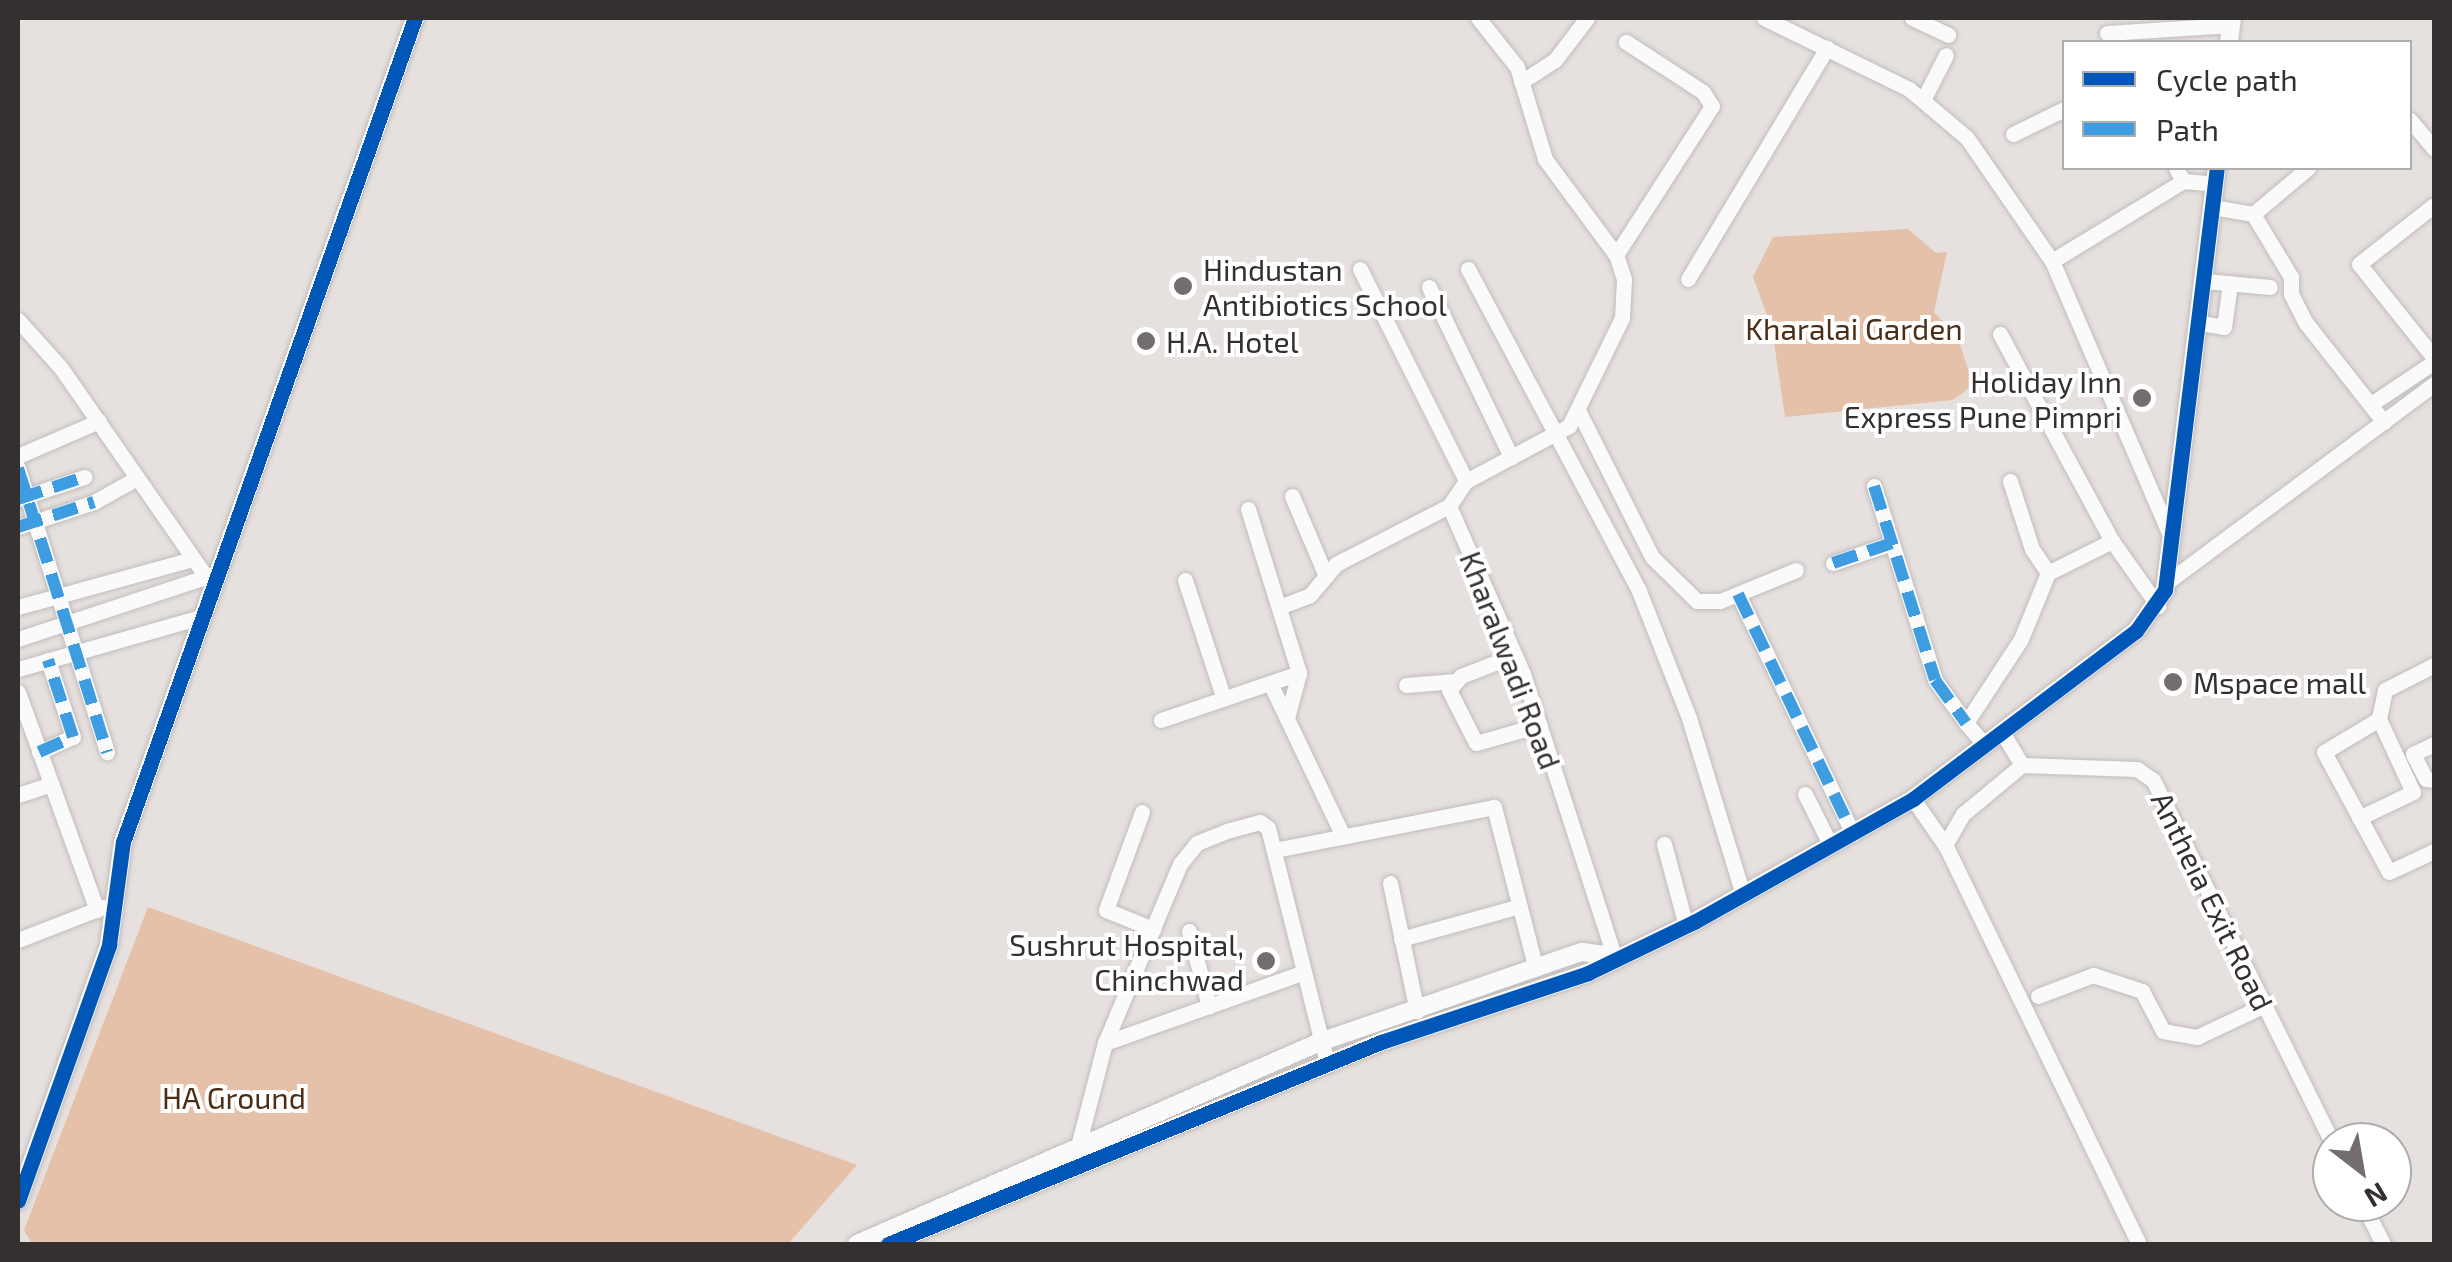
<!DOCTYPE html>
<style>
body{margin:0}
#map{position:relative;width:2452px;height:1262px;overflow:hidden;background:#e6e0df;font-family:"Exo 2",sans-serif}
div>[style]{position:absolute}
.green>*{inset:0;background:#e5c1a9}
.roads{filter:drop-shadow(0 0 2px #c1bcbb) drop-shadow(0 0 2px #c1bcbb)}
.minor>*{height:15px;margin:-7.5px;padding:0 7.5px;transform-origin:7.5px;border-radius:7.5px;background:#fbfafa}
.tertiary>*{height:18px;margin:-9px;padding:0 9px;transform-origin:9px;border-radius:9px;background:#fbfafa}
.quiet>*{height:12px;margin-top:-6px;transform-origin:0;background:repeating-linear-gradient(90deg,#3e9de1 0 25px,transparent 0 37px)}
.cycleway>*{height:15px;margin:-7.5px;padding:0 7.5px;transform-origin:7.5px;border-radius:7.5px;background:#0057b8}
.dots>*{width:28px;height:28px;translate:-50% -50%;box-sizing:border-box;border:5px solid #fff;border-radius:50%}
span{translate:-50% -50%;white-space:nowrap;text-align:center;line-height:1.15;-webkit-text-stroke:8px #fff;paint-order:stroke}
.poi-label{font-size:30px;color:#353030}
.left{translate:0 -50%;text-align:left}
.right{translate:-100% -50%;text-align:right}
.park-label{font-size:30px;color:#4c2d15}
.street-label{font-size:30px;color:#353030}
.frame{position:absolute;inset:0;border:20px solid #353030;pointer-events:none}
.legend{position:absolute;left:2062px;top:40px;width:350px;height:130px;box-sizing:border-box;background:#fff;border:2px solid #aeacac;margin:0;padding:12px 18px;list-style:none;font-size:30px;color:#353030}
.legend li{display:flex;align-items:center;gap:20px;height:50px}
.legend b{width:50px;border:2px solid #aeacac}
.north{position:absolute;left:2312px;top:1122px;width:100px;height:100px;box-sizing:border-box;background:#fff;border:2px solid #aeacac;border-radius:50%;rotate:149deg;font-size:28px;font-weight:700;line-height:40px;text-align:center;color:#353030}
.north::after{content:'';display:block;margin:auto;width:35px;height:45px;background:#736e6d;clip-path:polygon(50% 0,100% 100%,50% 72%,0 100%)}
</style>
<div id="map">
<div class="green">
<i style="clip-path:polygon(1908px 229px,1936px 253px,1947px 252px,1934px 312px,1958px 338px,1973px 385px,1953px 400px,1785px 417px,1772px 329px,1753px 277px,1773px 237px)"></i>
<i style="clip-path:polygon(148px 907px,857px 1165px,788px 1244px,32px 1244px,24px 1230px)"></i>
</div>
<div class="roads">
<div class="minor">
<i style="left:1764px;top:18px;width:161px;rotate:26.1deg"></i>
<i style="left:1909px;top:89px;width:76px;rotate:40.2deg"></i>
<i style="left:1967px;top:138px;width:150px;rotate:55.4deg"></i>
<i style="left:2052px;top:261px;width:303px;rotate:66.7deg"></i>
<i style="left:1912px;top:18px;width:40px;rotate:25deg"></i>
<i style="left:2107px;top:33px;width:124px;rotate:-3.7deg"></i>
<i style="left:1521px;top:82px;width:40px;rotate:-32.9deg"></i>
<i style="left:1555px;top:60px;width:53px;rotate:-52.7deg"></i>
<i style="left:1924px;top:98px;width:48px;rotate:-62.9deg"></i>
<i style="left:2410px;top:120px;width:38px;rotate:50deg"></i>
<i style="left:2013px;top:134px;width:57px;rotate:-26.1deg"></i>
<i style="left:2176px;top:168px;width:15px;rotate:62deg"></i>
<i style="left:2183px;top:181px;width:32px;rotate:5deg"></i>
<i style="left:2308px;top:168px;width:72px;rotate:140.1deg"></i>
<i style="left:2253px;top:214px;width:74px;rotate:58.9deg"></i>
<i style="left:2291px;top:277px;width:17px;rotate:90deg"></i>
<i style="left:2291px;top:294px;width:33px;rotate:63deg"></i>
<i style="left:2306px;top:323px;width:126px;rotate:51.8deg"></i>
<i style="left:2434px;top:205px;width:95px;rotate:141.8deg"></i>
<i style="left:2359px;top:264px;width:120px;rotate:51.4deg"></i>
<i style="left:2213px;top:207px;width:41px;rotate:9.9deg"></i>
<i style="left:1616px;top:255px;width:177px;rotate:-57.2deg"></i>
<i style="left:1712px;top:106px;width:17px;rotate:-123deg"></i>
<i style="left:1703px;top:92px;width:92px;rotate:-147deg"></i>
<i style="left:2052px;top:261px;width:153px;rotate:-31.4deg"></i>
<i style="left:1360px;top:269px;width:237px;rotate:63.4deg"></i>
<i style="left:1468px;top:269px;width:365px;rotate:62deg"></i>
<i style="left:1639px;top:591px;width:136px;rotate:68.5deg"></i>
<i style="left:1689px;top:718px;width:185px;rotate:73deg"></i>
<i style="left:1688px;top:279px;width:270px;rotate:-59deg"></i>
<i style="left:2205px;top:281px;width:65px;rotate:5.3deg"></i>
<i style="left:1429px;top:287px;width:189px;rotate:64.2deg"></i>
<i style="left:18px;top:320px;width:64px;rotate:48.1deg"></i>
<i style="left:61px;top:368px;width:267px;rotate:55.2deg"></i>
<i style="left:2200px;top:323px;width:24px;rotate:9deg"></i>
<i style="left:2224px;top:327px;width:44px;rotate:-82.2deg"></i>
<i style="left:2000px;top:334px;width:235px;rotate:61.6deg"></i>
<i style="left:2112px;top:541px;width:80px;rotate:54.7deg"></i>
<i style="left:2371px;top:404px;width:76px;rotate:-33.7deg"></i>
<i style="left:1579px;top:412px;width:162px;rotate:63.3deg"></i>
<i style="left:1652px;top:557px;width:63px;rotate:44.4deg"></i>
<i style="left:1697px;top:601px;width:23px"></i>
<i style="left:1720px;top:601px;width:82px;rotate:-22.2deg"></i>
<i style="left:18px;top:456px;width:88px;rotate:-23.4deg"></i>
<i style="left:18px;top:468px;width:298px;rotate:72.6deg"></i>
<i style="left:2010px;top:481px;width:71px;rotate:72.1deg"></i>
<i style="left:2032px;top:549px;width:29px;rotate:56deg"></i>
<i style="left:2048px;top:573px;width:72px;rotate:-26.6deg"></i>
<i style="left:1874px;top:486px;width:203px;rotate:72.5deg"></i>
<i style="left:1935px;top:680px;width:53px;rotate:54.2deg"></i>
<i style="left:1292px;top:496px;width:87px;rotate:67deg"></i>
<i style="left:18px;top:499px;width:70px;rotate:-18.4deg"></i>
<i style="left:1449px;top:506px;width:184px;rotate:66.2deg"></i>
<i style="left:1523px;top:674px;width:296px;rotate:72.1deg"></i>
<i style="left:1248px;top:509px;width:172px;rotate:72.7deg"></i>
<i style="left:1299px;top:673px;width:47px;rotate:104.9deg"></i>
<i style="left:18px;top:527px;width:80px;rotate:-18.2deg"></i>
<i style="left:94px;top:502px;width:49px;rotate:-29.2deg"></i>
<i style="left:1833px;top:563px;width:62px;rotate:-18.7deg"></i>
<i style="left:1185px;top:580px;width:125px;rotate:71.9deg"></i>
<i style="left:2166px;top:583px;width:334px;rotate:-36.6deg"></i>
<i style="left:1738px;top:594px;width:266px;rotate:64.4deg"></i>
<i style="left:18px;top:607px;width:180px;rotate:-15.4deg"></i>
<i style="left:1279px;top:607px;width:33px;rotate:-21deg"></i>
<i style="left:1310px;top:595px;width:40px;rotate:-50deg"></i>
<i style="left:1336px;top:564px;width:127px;rotate:-27.2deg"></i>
<i style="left:1449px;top:506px;width:30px;rotate:-56deg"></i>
<i style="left:1466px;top:481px;width:117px;rotate:-28.1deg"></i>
<i style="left:1569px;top:426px;width:120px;rotate:-63.9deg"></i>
<i style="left:1622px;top:318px;width:39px;rotate:-87deg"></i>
<i style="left:1624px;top:279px;width:25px;rotate:-108deg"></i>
<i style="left:1616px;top:255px;width:119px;rotate:-126.5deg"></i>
<i style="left:1545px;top:159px;width:96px;rotate:-106.9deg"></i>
<i style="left:1517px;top:67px;width:63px;rotate:-128.5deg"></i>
<i style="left:18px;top:639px;width:198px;rotate:-18.3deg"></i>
<i style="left:1515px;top:655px;width:58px;rotate:158.7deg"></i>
<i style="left:1461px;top:676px;width:18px;rotate:131deg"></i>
<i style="left:1449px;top:690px;width:59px;rotate:63deg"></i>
<i style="left:1476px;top:743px;width:66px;rotate:-15.9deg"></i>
<i style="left:2434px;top:665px;width:55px;rotate:153deg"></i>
<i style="left:2385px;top:690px;width:30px;rotate:102deg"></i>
<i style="left:2379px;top:719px;width:64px;rotate:149deg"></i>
<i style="left:2324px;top:752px;width:136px;rotate:61.6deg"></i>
<i style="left:2389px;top:872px;width:50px;rotate:-25deg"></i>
<i style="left:18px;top:669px;width:189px;rotate:-15.9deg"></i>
<i style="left:1270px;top:683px;width:167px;rotate:64.5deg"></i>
<i style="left:1406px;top:685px;width:49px;rotate:-4.7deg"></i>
<i style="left:18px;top:692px;width:232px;rotate:70.1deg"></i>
<i style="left:1161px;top:720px;width:146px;rotate:-18.8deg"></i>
<i style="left:2002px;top:732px;width:39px;rotate:59deg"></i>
<i style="left:2434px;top:744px;width:23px;rotate:155deg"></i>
<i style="left:2413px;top:754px;width:28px;rotate:63deg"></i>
<i style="left:2426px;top:779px;width:8px;rotate:7deg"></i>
<i style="left:1985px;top:745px;width:29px;rotate:-131deg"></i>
<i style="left:1966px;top:723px;width:100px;rotate:-56.8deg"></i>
<i style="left:2021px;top:639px;width:71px;rotate:-67.8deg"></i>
<i style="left:39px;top:752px;width:37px;rotate:-24deg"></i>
<i style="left:73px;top:737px;width:81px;rotate:-108deg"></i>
<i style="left:1805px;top:794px;width:58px;rotate:63.4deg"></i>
<i style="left:18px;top:795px;width:35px;rotate:-18deg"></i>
<i style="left:1913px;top:799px;width:56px;rotate:55.2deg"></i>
<i style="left:1142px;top:812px;width:104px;rotate:110.2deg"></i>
<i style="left:1106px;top:910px;width:51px;rotate:22deg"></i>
<i style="left:2359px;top:818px;width:60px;rotate:-25.7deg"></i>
<i style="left:2413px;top:792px;width:81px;rotate:-115deg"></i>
<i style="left:1664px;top:844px;width:85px;rotate:75deg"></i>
<i style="left:1275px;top:850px;width:223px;rotate:-11.1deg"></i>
<i style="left:1494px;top:807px;width:167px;rotate:75.5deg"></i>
<i style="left:1390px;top:883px;width:131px;rotate:78.1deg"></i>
<i style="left:1189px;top:931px;width:78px;rotate:75.1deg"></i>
<i style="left:1401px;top:939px;width:123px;rotate:-15.5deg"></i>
<i style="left:18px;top:940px;width:91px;rotate:-21.2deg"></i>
<i style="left:2038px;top:996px;width:59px;rotate:-20.9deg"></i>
<i style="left:2093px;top:975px;width:52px;rotate:18.1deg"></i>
<i style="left:2142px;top:991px;width:45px;rotate:62.3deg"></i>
<i style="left:2163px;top:1031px;width:35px;rotate:10deg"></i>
<i style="left:2197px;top:1037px;width:75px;rotate:-25.2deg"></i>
<i style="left:1105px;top:1043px;width:209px;rotate:-19.6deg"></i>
<i style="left:1076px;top:1154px;width:115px;rotate:-75.4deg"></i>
<i style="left:1105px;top:1043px;width:194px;rotate:-67.3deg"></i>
<i style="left:1180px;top:864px;width:27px;rotate:-51deg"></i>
<i style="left:1197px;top:843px;width:35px;rotate:-22deg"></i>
<i style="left:1230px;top:830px;width:31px;rotate:-15deg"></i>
<i style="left:1260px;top:822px;width:10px;rotate:37deg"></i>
<i style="left:1268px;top:828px;width:242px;rotate:75.9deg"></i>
<i style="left:2362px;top:1202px;width:47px;rotate:63.4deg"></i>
<i style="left:2139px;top:1244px;width:444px;rotate:-115.9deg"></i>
<i style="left:1945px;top:845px;width:36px;rotate:-60deg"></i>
<i style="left:1963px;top:814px;width:77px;rotate:-39.7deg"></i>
<i style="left:2022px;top:765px;width:115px;rotate:2deg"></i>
<i style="left:2137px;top:769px;width:19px;rotate:35deg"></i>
<i style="left:2153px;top:780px;width:404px;rotate:63.7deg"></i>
</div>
<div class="tertiary">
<i style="left:2229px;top:42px;width:24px;rotate:-83deg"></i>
<i style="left:18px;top:1201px;width:272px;rotate:-70.4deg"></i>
<i style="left:109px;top:945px;width:104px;rotate:-82.3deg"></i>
<i style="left:123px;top:842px;width:874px;rotate:-70.49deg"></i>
<i style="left:857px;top:1244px;width:505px;rotate:-23.57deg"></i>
<i style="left:1320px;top:1042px;width:277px;rotate:-19deg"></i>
<i style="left:1582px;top:952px;width:32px;rotate:7deg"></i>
<i style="left:888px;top:1244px;width:533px;rotate:-22.28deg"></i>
<i style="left:1381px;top:1042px;width:218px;rotate:-18.4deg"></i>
<i style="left:1588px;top:973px;width:118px;rotate:-25.7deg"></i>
<i style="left:1694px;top:922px;width:251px;rotate:-29.3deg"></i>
<i style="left:1913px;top:799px;width:279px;rotate:-37deg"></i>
<i style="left:2136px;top:631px;width:50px;rotate:-54.7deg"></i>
<i style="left:2165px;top:590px;width:425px;rotate:-83deg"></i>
</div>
</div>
<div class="quiet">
<i style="left:18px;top:468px;width:298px;rotate:72.6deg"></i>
<i style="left:1874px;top:486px;width:203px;rotate:72.5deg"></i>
<i style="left:1935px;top:680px;width:53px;rotate:54.2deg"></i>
<i style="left:18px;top:499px;width:70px;rotate:-18.4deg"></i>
<i style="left:18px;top:527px;width:80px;rotate:-18.2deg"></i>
<i style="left:1833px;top:563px;width:62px;rotate:-18.7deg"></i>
<i style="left:1738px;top:594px;width:266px;rotate:64.4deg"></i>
<i style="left:39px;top:752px;width:37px;rotate:-24deg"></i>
<i style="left:73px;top:737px;width:81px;rotate:-108deg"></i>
</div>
<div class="cycleway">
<i style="left:18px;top:1201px;width:272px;rotate:-70.4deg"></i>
<i style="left:109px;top:945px;width:104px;rotate:-82.3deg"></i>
<i style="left:123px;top:842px;width:874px;rotate:-70.49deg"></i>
<i style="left:888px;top:1244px;width:533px;rotate:-22.28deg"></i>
<i style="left:1381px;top:1042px;width:218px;rotate:-18.4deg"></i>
<i style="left:1588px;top:973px;width:118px;rotate:-25.7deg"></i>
<i style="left:1694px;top:922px;width:251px;rotate:-29.3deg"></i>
<i style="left:1913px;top:799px;width:279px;rotate:-37deg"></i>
<i style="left:2136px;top:631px;width:50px;rotate:-54.7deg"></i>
<i style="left:2165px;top:590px;width:425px;rotate:-83deg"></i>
</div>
<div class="dots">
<i style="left:1183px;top:286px;background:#736e6d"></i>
<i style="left:1146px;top:341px;background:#736e6d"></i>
<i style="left:2142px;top:398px;background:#736e6d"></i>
<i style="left:2173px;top:682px;background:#736e6d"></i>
<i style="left:1266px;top:961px;background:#736e6d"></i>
</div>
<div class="poi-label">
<span class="left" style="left:1203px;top:286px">Hindustan<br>Antibiotics School</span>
<span class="left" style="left:1166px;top:341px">H.A. Hotel</span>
<span class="right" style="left:2122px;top:398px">Holiday Inn<br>Express Pune Pimpri</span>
<span class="left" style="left:2193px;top:682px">Mspace mall</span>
<span class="right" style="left:1244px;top:961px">Sushrut Hospital,<br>Chinchwad</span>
</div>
<div class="park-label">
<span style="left:1854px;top:328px">Kharalai Garden</span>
<span style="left:234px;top:1097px">HA Ground</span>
</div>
<div class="street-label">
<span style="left:1511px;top:660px;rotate:69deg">Kharalwadi Road</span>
<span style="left:2213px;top:901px;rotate:64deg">Antheia Exit Road</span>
</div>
<div class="frame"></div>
<ul class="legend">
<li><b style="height:12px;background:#0057b8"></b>Cycle path</li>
<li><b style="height:12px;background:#3e9de1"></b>Path</li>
</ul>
<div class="north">N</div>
</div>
